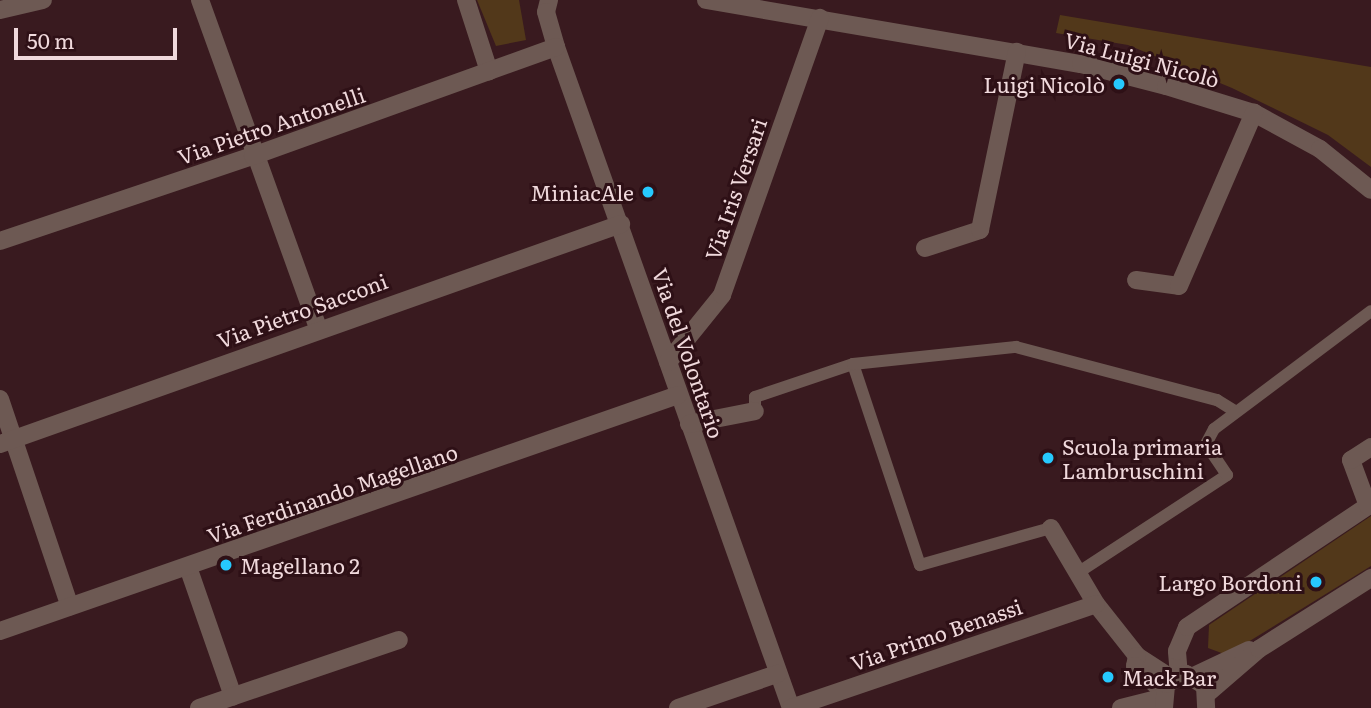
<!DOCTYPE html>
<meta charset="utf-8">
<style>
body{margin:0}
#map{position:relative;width:1371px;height:708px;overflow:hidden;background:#391a1f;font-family:Literata,serif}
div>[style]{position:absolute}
.green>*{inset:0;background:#52381a}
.service>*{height:12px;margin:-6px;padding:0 6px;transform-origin:6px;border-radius:6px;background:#6d5953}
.minor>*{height:18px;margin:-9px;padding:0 9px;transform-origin:9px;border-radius:9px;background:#6d5953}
.dots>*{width:19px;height:19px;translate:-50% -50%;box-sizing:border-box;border:4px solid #2e1016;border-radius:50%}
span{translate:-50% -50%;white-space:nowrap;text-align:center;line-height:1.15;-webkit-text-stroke:6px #2e1016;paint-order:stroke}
.street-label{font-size:21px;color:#f0d9dc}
.poi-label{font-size:21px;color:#f0d9dc}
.right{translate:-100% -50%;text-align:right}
.left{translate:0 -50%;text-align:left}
.scale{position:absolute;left:14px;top:28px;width:163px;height:32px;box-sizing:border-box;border:4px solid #f0d9dc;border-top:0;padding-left:9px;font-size:21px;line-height:24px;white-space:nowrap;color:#f0d9dc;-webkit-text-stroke:5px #2e1016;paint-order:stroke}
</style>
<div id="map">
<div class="green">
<i style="clip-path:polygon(477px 0,519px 0,526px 40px,496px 46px)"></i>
<i style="clip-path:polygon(1060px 15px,1371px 67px,1371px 167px,1328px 135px,1232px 88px,1128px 45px,1056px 33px)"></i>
<i style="clip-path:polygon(1371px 516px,1371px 566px,1227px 655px,1208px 648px,1209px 625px)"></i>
</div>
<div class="service">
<i style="left:853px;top:364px;width:212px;rotate:71.6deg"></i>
<i style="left:920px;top:565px;width:136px;rotate:-15.8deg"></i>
<i style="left:755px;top:411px;width:14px;rotate:-90deg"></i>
<i style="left:755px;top:397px;width:103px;rotate:-18.6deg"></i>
<i style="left:853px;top:364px;width:164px;rotate:-6deg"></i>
<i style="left:1016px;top:347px;width:208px;rotate:14.8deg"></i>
<i style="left:1217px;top:400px;width:22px;rotate:32deg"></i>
<i style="left:1079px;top:572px;width:177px;rotate:-33.2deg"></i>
<i style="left:1227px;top:475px;width:37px;rotate:-124deg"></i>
<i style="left:1206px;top:444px;width:17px;rotate:-62deg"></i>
<i style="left:1214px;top:429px;width:196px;rotate:-36.9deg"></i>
</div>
<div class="minor">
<i style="left:200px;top:0;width:349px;rotate:70.2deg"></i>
<i style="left:466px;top:0;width:75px;rotate:72.1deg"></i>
<i style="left:549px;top:0;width:12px;rotate:104deg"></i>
<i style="left:546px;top:12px;width:36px;rotate:74deg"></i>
<i style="left:556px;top:47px;width:702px;rotate:70.43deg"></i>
<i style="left:706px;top:0;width:380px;rotate:9.7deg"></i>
<i style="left:1081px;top:64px;width:88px;rotate:14.5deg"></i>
<i style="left:1166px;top:86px;width:92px;rotate:17.1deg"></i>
<i style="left:1254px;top:113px;width:75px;rotate:28.6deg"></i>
<i style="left:1320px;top:149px;width:65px;rotate:38.8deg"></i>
<i style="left:0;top:10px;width:44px;rotate:-13.1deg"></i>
<i style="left:0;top:241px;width:267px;rotate:-18.6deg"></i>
<i style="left:253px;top:156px;width:322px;rotate:-19.8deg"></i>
<i style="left:925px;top:248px;width:58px;rotate:-18.1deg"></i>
<i style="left:980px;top:230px;width:182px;rotate:-78.3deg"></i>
<i style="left:1136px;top:280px;width:43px;rotate:7.9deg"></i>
<i style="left:1179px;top:286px;width:189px;rotate:-66.6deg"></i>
<i style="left:668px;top:362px;width:86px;rotate:-51.1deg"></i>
<i style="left:722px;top:295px;width:294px;rotate:-70.5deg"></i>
<i style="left:0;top:399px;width:219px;rotate:71.4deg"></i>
<i style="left:689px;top:424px;width:67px;rotate:-11.1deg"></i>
<i style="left:0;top:444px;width:659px;rotate:-19.51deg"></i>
<i style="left:1051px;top:528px;width:88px;rotate:59.4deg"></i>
<i style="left:1096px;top:604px;width:66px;rotate:51.7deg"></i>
<i style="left:1137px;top:656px;width:40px;rotate:32.9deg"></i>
<i style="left:188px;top:567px;width:137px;rotate:70.8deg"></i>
<i style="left:0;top:631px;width:718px;rotate:-19.19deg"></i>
<i style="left:1137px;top:656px;width:10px;rotate:101deg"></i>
<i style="left:1135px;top:666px;width:36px;rotate:42deg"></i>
<i style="left:1179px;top:675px;width:24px;rotate:-95deg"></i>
<i style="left:1177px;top:651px;width:26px;rotate:-67deg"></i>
<i style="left:1187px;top:627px;width:218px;rotate:-33.8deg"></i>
<i style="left:1368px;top:506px;width:49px;rotate:-110.3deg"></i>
<i style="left:1351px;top:460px;width:24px;rotate:-33deg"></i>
<i style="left:1194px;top:676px;width:61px;rotate:-25.3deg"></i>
<i style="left:1208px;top:693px;width:67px;rotate:-40.8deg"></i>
<i style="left:1259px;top:649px;width:133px;rotate:-32.4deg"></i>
<i style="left:199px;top:708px;width:211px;rotate:-18.8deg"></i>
<i style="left:678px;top:708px;width:105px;rotate:-19deg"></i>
<i style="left:791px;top:708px;width:322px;rotate:-18.8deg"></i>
<i style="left:1121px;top:708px;width:41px;rotate:-14deg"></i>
<i style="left:1164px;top:708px;width:24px;rotate:-85deg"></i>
<i style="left:1166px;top:684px;width:22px;rotate:-27deg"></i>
<i style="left:1186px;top:674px;width:22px;rotate:32deg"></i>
<i style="left:1205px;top:686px;width:22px;rotate:87deg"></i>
</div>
<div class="dots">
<i style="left:1119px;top:84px;background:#26c9fe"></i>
<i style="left:648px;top:192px;background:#26c9fe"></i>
<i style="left:1048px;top:458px;background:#26c9fe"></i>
<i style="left:226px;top:565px;background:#26c9fe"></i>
<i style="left:1316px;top:582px;background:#26c9fe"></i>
<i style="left:1108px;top:677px;background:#26c9fe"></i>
</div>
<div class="street-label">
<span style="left:1142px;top:59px;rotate:15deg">Via Luigi Nicolò</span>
<span style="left:271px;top:125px;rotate:-19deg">Via Pietro Antonelli</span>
<span style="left:735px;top:189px;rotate:-71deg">Via Iris Versari</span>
<span style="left:302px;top:310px;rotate:-20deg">Via Pietro Sacconi</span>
<span style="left:689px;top:353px;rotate:71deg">Via del Volontario</span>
<span style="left:332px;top:493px;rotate:-19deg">Via Ferdinando Magellano</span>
<span style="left:936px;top:634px;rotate:-19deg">Via Primo Benassi</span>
</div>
<div class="poi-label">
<span class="right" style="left:1105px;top:84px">Luigi Nicolò</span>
<span class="right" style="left:634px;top:192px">MiniacAle</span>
<span class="left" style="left:1062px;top:458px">Scuola primaria<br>Lambruschini</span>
<span class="left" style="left:240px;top:565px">Magellano 2</span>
<span class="right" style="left:1302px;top:582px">Largo Bordoni</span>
<span class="left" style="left:1122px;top:677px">Mack Bar</span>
</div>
<div class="scale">50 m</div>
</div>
